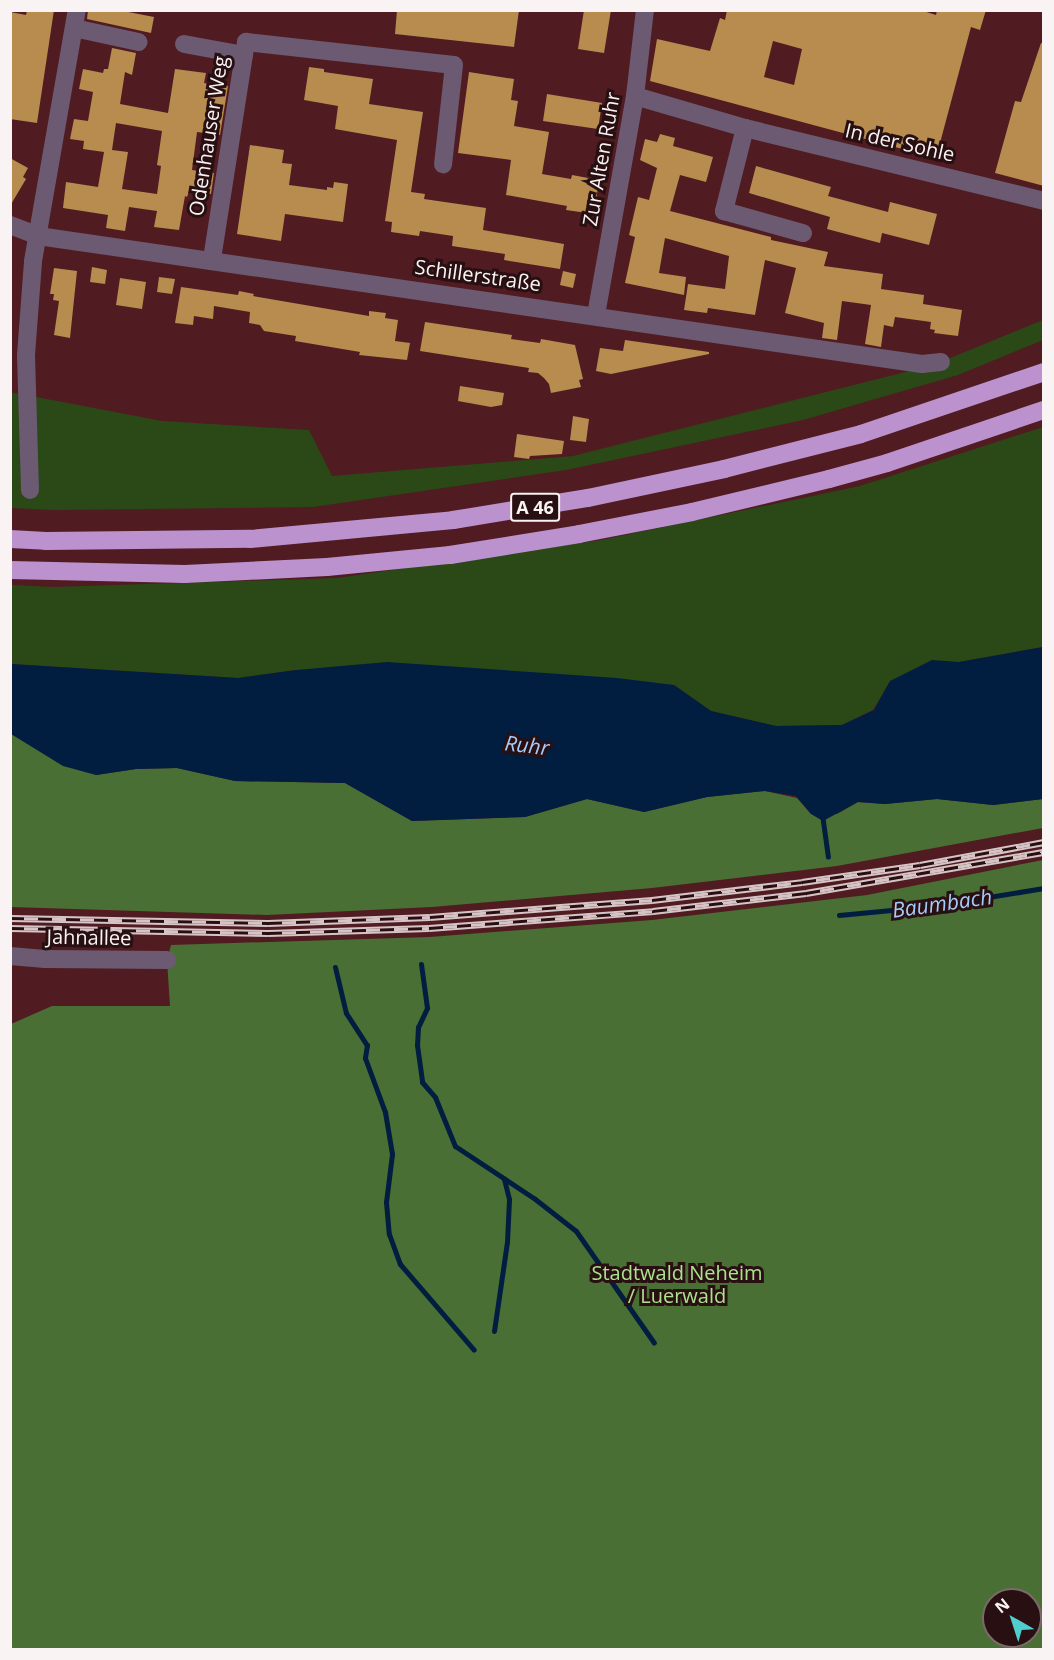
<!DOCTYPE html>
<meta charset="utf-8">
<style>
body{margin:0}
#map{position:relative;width:1054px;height:1660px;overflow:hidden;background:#511b22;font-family:"Open Sans",sans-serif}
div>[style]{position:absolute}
.green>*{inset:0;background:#2a4916}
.forest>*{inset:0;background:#4a6f34}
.water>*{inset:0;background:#011e41}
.stream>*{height:5px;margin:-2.5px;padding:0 2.5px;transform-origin:2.5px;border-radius:2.5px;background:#011e41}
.building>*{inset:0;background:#b78c4e}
.minor>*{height:18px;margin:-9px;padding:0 9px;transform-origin:9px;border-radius:9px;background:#6b5a72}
.highway>*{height:18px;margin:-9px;padding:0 9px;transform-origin:9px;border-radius:9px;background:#bb92ce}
.rail>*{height:7px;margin-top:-3.5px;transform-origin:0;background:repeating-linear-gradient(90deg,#270f12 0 14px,#d6c5c6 0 28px);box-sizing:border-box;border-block:2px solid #d6c5c6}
span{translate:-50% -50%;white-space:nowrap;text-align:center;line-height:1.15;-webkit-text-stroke:6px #270f12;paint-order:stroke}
.shield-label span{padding:2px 4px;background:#270f12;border:2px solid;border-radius:4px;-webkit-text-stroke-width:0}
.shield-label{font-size:18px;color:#faf3f3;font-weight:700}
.street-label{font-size:20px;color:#faf3f3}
.park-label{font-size:20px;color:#ace28d}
.water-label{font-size:21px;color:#a7cbf9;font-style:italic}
.frame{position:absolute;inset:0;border:12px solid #faf3f3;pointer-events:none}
.north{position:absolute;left:982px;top:1588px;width:60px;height:60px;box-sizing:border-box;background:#270f12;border:2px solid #7b6a6c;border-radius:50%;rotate:321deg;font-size:16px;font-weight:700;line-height:24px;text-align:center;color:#faf3f3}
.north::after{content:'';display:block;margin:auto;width:21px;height:27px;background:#52cdcd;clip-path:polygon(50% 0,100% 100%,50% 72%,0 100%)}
</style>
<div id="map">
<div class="green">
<i style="clip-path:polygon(1043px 320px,1043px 340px,958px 375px,803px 420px,566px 470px,313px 507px,55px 510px,11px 508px,10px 392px,162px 421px,309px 430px,332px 476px,573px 456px,933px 365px)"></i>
<i style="clip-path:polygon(1043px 427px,1043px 647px,959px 662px,890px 681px,873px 710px,842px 725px,776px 726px,711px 711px,674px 685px,296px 670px,238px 678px,11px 664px,11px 585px,53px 587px,337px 578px,601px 540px,860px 486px)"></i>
</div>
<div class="forest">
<i style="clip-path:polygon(11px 734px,96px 775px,136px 769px,177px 768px,235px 781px,345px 783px,412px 821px,525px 817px,587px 799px,644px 812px,707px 797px,765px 791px,797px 798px,811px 814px,837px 814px,858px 802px,885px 804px,937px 799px,993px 805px,1043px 799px,1043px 828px,837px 866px,652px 888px,432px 907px,267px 915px,11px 907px)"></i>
<i style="clip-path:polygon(evenodd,1043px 860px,1043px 1649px,11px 1650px,11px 1024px,52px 1006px,170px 1006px,167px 960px,171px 945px,430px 937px,652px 920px,867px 895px,1043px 860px,994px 1600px,1030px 1600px,1030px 1636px,994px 1636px,994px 1600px)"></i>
</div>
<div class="water">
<i style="clip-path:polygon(1043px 647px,1043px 799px,993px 805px,937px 799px,885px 804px,858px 802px,823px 821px,811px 814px,796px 796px,765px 791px,707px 797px,644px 812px,587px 799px,525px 817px,412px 821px,345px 783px,235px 781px,177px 768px,136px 769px,96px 775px,63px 766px,11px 734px,11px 664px,238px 678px,296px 670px,387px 662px,617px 678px,674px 685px,711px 711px,776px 726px,842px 725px,874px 710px,890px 681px,932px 660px,959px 662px)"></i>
</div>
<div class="stream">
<i style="left:822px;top:814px;width:43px;rotate:82.1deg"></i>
<i style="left:839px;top:915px;width:95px;rotate:-5.4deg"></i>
<i style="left:934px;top:906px;width:111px;rotate:-9.3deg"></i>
<i style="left:421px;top:964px;width:44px;rotate:82.2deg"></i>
<i style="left:427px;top:1008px;width:21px;rotate:115deg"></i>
<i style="left:418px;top:1027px;width:18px;rotate:93deg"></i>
<i style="left:417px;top:1045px;width:37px;rotate:82deg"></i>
<i style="left:422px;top:1082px;width:20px;rotate:49deg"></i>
<i style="left:435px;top:1097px;width:53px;rotate:67.8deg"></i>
<i style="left:455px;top:1146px;width:96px;rotate:33.5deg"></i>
<i style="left:535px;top:1199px;width:52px;rotate:38deg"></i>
<i style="left:576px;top:1231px;width:136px;rotate:55.1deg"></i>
<i style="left:335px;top:967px;width:47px;rotate:76.6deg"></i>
<i style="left:346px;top:1013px;width:38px;rotate:57deg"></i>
<i style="left:367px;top:1045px;width:13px;rotate:99deg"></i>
<i style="left:365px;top:1058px;width:58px;rotate:69.7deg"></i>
<i style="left:385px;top:1112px;width:43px;rotate:80.5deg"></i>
<i style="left:392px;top:1154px;width:48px;rotate:97.1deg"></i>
<i style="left:386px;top:1202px;width:32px;rotate:85deg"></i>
<i style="left:389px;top:1234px;width:32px;rotate:70deg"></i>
<i style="left:400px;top:1264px;width:113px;rotate:49.3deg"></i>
<i style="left:494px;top:1331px;width:90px;rotate:-81.7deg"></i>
<i style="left:507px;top:1242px;width:43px;rotate:-87.3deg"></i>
<i style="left:509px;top:1199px;width:21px;rotate:-104deg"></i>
</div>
<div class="building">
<i style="clip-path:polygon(27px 10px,54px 10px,37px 123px,10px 119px,10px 12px,26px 15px)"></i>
<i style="clip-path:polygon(88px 10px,118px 10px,154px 17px,151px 33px,87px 19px)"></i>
<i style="clip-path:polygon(397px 10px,519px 10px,514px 47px,395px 34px)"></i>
<i style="clip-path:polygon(584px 10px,611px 10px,604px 53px,578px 49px)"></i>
<i style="clip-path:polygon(evenodd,727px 10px,920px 10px,936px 15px,937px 10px,986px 10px,980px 30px,971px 27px,936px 158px,650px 81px,657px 39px,710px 51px,720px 18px,725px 20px,727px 10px,773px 41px,802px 49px,794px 85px,764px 77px,773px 41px)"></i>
<i style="clip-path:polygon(1041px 43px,1044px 43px,1044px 186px,995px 173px,1015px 101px,1021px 102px)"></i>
<i style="clip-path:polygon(evenodd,112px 48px,136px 53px,132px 75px,125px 72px,120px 104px,168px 113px,175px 69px,206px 73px,204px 83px,228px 86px,220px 135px,197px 132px,192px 170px,214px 173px,211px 194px,189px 191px,187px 197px,185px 196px,179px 230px,154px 227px,157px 211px,129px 207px,125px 231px,106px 228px,108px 215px,63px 208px,66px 182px,98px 187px,104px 152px,83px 149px,84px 141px,70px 139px,74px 119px,88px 121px,93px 92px,79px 89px,83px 69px,103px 73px,104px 69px,108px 69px,112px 48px,116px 123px,162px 131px,157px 165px,161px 166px,157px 194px,122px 189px,128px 152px,112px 150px,116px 123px)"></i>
<i style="clip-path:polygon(309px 67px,324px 69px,324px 72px,373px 79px,369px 104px,423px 112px,411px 192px,425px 194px,424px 199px,486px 208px,483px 230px,564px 244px,560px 269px,504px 260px,505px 254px,452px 246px,453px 236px,420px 231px,419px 236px,391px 232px,392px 222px,385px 221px,397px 140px,335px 129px,338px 106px,304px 100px)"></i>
<i style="clip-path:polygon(469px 72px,514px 79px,511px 100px,518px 101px,514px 126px,549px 132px,542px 174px,571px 179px,572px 175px,599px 180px,594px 214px,566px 210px,567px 206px,506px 195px,511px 160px,458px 153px)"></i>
<i style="clip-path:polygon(547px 94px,602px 103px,598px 129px,543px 121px)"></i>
<i style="clip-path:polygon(660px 134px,675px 138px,673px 146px,713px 157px,706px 182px,680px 175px,670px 211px,771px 237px,771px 240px,828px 252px,824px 266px,883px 274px,881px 289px,924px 295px,923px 304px,962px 310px,958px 336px,934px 333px,935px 330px,930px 329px,931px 322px,895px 317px,893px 327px,884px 325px,881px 347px,865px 344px,871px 305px,842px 301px,837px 340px,822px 338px,824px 323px,785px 313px,796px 268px,765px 260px,755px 315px,708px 308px,707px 313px,684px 310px,688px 284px,725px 289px,729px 256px,665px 238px,659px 273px,686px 277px,684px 295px,625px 283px,635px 237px,629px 235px,638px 197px,649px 200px,657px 168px,640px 160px,645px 139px,657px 142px)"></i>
<i style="clip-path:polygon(250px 145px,284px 150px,282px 163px,292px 164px,289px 185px,327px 190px,327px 187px,333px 188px,334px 182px,348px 184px,343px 222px,285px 214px,281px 241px,237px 234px)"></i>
<i style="clip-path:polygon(10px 158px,28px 168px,23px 177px,26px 179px,10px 206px)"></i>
<i style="clip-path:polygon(756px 166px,831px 187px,828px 196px,888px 212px,890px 202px,937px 214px,929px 245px,882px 233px,880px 243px,827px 229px,830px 217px,749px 193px)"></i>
<i style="clip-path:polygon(92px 267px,107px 270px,105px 284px,90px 282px)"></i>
<i style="clip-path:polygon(54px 268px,77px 271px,70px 338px,54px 335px,59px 301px,53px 300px,54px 294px,50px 294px)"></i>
<i style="clip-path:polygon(563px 271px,576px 274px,573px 288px,560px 285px)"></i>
<i style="clip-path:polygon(159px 277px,175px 279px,172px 294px,157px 292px)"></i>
<i style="clip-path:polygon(120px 278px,146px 282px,142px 309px,116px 305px)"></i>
<i style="clip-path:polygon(181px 287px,238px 295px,239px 291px,254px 294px,253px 296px,369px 316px,369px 311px,386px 313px,385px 318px,398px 320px,395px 341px,410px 343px,407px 360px,359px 355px,360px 352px,295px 341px,296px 336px,264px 331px,260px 325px,249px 323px,250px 312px,214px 306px,213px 319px,194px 316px,193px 325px,175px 323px)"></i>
<i style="clip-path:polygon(425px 322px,512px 335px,511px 339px,540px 343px,541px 339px,575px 345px,583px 379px,579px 380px,581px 387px,551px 393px,549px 384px,544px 378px,538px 373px,528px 372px,529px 368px,420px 351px)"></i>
<i style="clip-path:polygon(625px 340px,709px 352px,709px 354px,611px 374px,596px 371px,600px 348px,623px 351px)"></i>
<i style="clip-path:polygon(460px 386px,504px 393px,502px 405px,491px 407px,458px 401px)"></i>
<i style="clip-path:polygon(573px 416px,589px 419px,586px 442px,570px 440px)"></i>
<i style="clip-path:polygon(517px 434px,564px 441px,562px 454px,530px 456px,529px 459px,514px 457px)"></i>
</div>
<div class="minor">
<i style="left:74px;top:28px;width:66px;rotate:12.3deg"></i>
<i style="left:184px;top:44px;width:61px;rotate:10.4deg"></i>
<i style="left:635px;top:96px;width:115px;rotate:16.2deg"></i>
<i style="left:745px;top:128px;width:308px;rotate:13.7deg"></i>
<i style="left:745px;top:128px;width:86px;rotate:104.2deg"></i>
<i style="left:724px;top:211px;width:82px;rotate:15.6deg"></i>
<i style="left:10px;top:225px;width:30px;rotate:21deg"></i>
<i style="left:38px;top:236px;width:893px;rotate:8.24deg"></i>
<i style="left:922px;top:364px;width:19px;rotate:-6deg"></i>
<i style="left:212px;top:259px;width:220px;rotate:-81.1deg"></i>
<i style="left:246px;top:42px;width:209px;rotate:6.3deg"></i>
<i style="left:454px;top:65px;width:100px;rotate:96.3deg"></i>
<i style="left:596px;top:315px;width:222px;rotate:-79.9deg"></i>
<i style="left:635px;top:96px;width:87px;rotate:-83.4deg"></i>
<i style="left:30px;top:490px;width:135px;rotate:-91.7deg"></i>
<i style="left:26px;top:355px;width:94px;rotate:-85.7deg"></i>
<i style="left:33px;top:261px;width:255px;rotate:-80.1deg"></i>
<i style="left:10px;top:956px;width:35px;rotate:5deg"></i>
<i style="left:45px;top:959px;width:122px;rotate:0.5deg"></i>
</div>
<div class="highway">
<i style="left:10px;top:539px;width:36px;rotate:3deg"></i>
<i style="left:46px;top:541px;width:204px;rotate:-0.6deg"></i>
<i style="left:250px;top:539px;width:204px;rotate:-5.3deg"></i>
<i style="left:453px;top:520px;width:137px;rotate:-9.3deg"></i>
<i style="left:588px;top:498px;width:139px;rotate:-12deg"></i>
<i style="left:724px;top:469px;width:141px;rotate:-14.3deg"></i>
<i style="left:861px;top:434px;width:193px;rotate:-18.7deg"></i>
<i style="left:10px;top:570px;width:175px;rotate:1.3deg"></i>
<i style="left:185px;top:574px;width:142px;rotate:-2.8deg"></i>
<i style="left:327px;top:567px;width:124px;rotate:-5.6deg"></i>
<i style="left:450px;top:555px;width:131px;rotate:-9.2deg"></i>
<i style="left:579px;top:534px;width:115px;rotate:-11deg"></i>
<i style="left:692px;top:512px;width:141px;rotate:-13.5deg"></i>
<i style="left:829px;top:479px;width:60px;rotate:-15.4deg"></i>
<i style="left:887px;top:463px;width:166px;rotate:-18.7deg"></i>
</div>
<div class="rail">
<i style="left:10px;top:918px;width:258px;rotate:1.1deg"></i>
<i style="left:268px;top:923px;width:162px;rotate:-2.1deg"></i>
<i style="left:430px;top:917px;width:223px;rotate:-4.4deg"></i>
<i style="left:652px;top:900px;width:151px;rotate:-6.8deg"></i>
<i style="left:802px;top:882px;width:119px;rotate:-8.2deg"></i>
<i style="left:920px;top:865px;width:126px;rotate:-10.5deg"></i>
<i style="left:10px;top:928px;width:258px;rotate:1.1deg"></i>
<i style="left:268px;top:933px;width:161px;rotate:-1.8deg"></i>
<i style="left:429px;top:928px;width:225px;rotate:-4.3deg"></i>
<i style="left:653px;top:911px;width:154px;rotate:-6.7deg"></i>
<i style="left:806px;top:893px;width:242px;rotate:-9.8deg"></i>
</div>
<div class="shield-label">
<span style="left:535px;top:507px">A 46</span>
</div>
<div class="street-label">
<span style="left:208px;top:136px;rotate:-81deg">Odenhauser Weg</span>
<span style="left:900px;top:142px;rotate:13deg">In der Sohle</span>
<span style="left:601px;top:159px;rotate:-80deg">Zur Alten Ruhr</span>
<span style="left:478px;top:275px;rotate:8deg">Schillerstraße</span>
<span style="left:89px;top:937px;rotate:1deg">Jahnallee</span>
</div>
<div class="park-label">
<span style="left:677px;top:1284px">Stadtwald Neheim<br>/ Luerwald</span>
</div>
<div class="water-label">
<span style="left:527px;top:745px;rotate:7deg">Ruhr</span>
<span style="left:942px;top:903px;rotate:-8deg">Baumbach</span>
</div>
<div class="frame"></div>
<div class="north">N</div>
</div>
